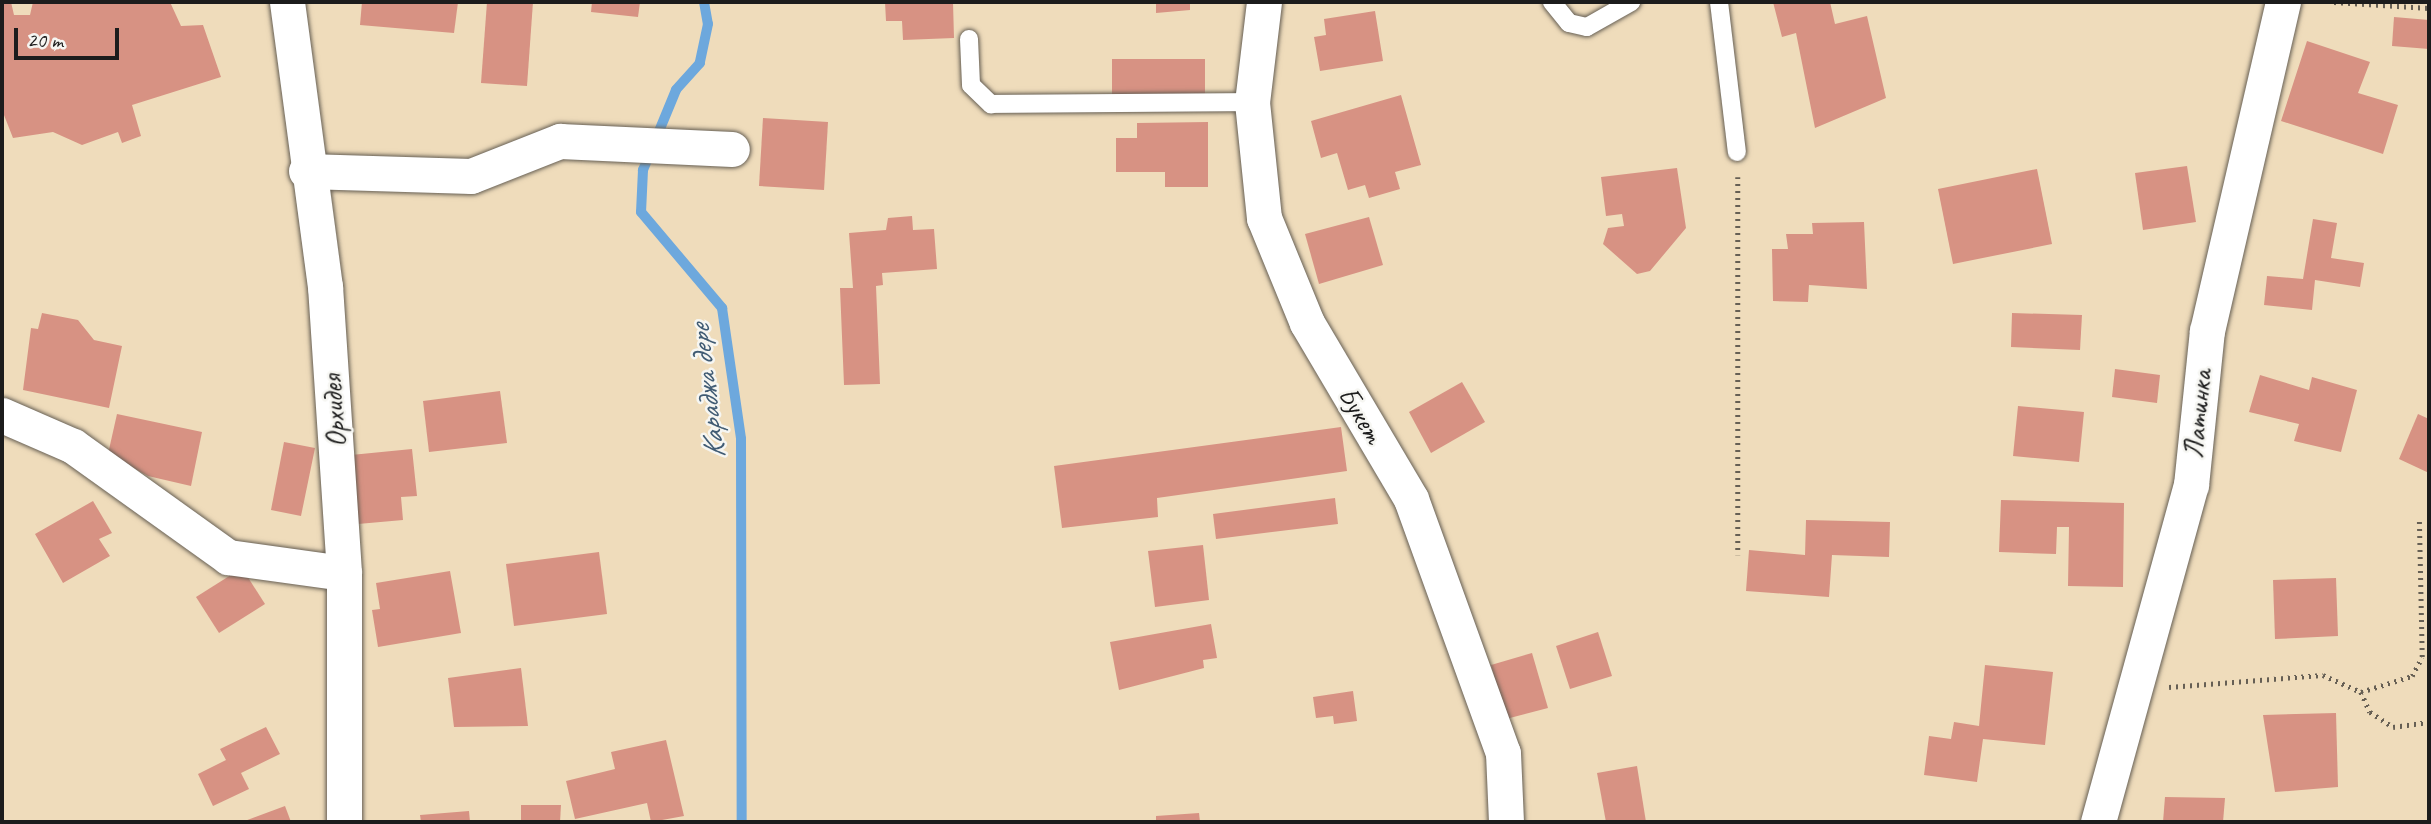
<!DOCTYPE html>
<meta charset="utf-8">
<style>
body{margin:0}
#map{position:relative;width:2431px;height:824px;overflow:hidden;background:#efdcbb;font-family:Caveat,sans-serif}
div>[style]{position:absolute}
.stream>*{height:10px;margin:-5px;padding:0 5px;transform-origin:5px;border-radius:5px;background:#6da8dd}
.building>*{inset:0;background:#d79283}
.path>*{height:4.5px;margin-top:-2.25px;transform-origin:0;background:repeating-linear-gradient(90deg,#665f54 0 2px,transparent 0 7px)}
.roads{filter:drop-shadow(0 0 2px #665f54) drop-shadow(0 0 2px #665f54)}
.lane>*{height:18px;margin:-9px;padding:0 9px;transform-origin:9px;border-radius:9px;background:#fff}
.street>*{height:35px;margin:-17.5px;padding:0 17.5px;transform-origin:17.5px;border-radius:17.5px;background:#fff}
span{translate:-50% -50%;white-space:nowrap;text-align:center;line-height:1.15;-webkit-text-stroke:5px #f6f6f2;paint-order:stroke}
.street-label{font-size:28px;color:#1c1c1c}
.water-label{font-size:30px;color:#405b73;font-style:italic}
.frame{position:absolute;inset:0;border:4px solid #1c1c1c;pointer-events:none}
.scale{position:absolute;left:14px;top:28px;width:105px;height:32px;box-sizing:border-box;border:4px solid #1c1c1c;border-top:0;padding-left:9px;font-size:21px;line-height:24px;white-space:nowrap;color:#1c1c1c;-webkit-text-stroke:5px #f6f6f2;paint-order:stroke}
</style>
<div id="map">
<div class="stream">
<i style="left:704px;top:2px;width:22px;rotate:80deg"></i>
<i style="left:708px;top:24px;width:40px;rotate:102deg"></i>
<i style="left:700px;top:63px;width:36px;rotate:132deg"></i>
<i style="left:676px;top:90px;width:87px;rotate:112.4deg"></i>
<i style="left:643px;top:170px;width:42px;rotate:92.7deg"></i>
<i style="left:641px;top:212px;width:126px;rotate:49.8deg"></i>
<i style="left:722px;top:308px;width:132px;rotate:81.7deg"></i>
<i style="left:741px;top:439px;width:383px;rotate:89.9deg"></i>
</div>
<div class="building">
<i style="clip-path:polygon(2px 2px,11px 2px,14px 15px,30px 15px,33px 2px,170px 2px,181px 26px,203px 25px,221px 77px,132px 105px,141px 136px,122px 143px,118px 132px,82px 145px,53px 132px,13px 138px,2px 110px)"></i>
<i style="clip-path:polygon(362px 2px,458px 2px,454px 33px,360px 25px)"></i>
<i style="clip-path:polygon(487px 2px,533px 2px,527px 86px,481px 83px)"></i>
<i style="clip-path:polygon(592px 2px,640px 2px,638px 17px,591px 12px)"></i>
<i style="clip-path:polygon(885px 2px,953px 2px,954px 38px,903px 40px,902px 21px,886px 21px)"></i>
<i style="clip-path:polygon(1156px 2px,1190px 2px,1190px 10px,1156px 13px)"></i>
<i style="clip-path:polygon(1773px 2px,1830px 2px,1835px 24px,1867px 16px,1886px 98px,1815px 128px,1796px 33px,1782px 37px)"></i>
<i style="clip-path:polygon(1375px 11px,1383px 61px,1320px 71px,1314px 37px,1326px 35px,1324px 19px)"></i>
<i style="clip-path:polygon(2394px 17px,2429px 20px,2429px 49px,2392px 46px)"></i>
<i style="clip-path:polygon(2307px 41px,2370px 62px,2358px 93px,2398px 105px,2383px 154px,2281px 121px)"></i>
<i style="clip-path:polygon(1112px 59px,1205px 59px,1205px 96px,1112px 96px)"></i>
<i style="clip-path:polygon(1401px 95px,1421px 165px,1395px 172px,1400px 189px,1369px 198px,1365px 185px,1348px 190px,1337px 153px,1321px 158px,1311px 121px)"></i>
<i style="clip-path:polygon(763px 118px,828px 122px,824px 190px,759px 186px)"></i>
<i style="clip-path:polygon(1208px 122px,1208px 187px,1165px 187px,1165px 172px,1116px 172px,1116px 138px,1137px 138px,1137px 123px)"></i>
<i style="clip-path:polygon(2187px 166px,2196px 222px,2143px 230px,2135px 173px)"></i>
<i style="clip-path:polygon(1677px 168px,1686px 228px,1650px 271px,1637px 274px,1603px 244px,1608px 228px,1624px 226px,1622px 214px,1606px 216px,1601px 177px)"></i>
<i style="clip-path:polygon(2037px 169px,2052px 244px,1953px 264px,1938px 189px)"></i>
<i style="clip-path:polygon(912px 216px,913px 230px,934px 229px,937px 269px,882px 273px,883px 285px,876px 286px,880px 384px,844px 385px,840px 288px,853px 288px,849px 233px,886px 230px,888px 218px)"></i>
<i style="clip-path:polygon(1369px 217px,1383px 265px,1319px 284px,1305px 234px)"></i>
<i style="clip-path:polygon(2313px 219px,2337px 223px,2331px 258px,2364px 263px,2360px 287px,2315px 280px,2312px 310px,2264px 305px,2267px 276px,2303px 279px)"></i>
<i style="clip-path:polygon(1864px 222px,1867px 289px,1809px 285px,1808px 302px,1773px 301px,1772px 249px,1788px 249px,1786px 234px,1813px 234px,1812px 223px)"></i>
<i style="clip-path:polygon(42px 313px,78px 320px,94px 340px,122px 346px,109px 408px,23px 390px,31px 328px,38px 329px)"></i>
<i style="clip-path:polygon(2012px 313px,2082px 315px,2080px 350px,2011px 347px)"></i>
<i style="clip-path:polygon(2115px 369px,2160px 375px,2157px 403px,2112px 397px)"></i>
<i style="clip-path:polygon(2260px 375px,2309px 390px,2312px 377px,2357px 390px,2341px 452px,2294px 441px,2299px 424px,2249px 412px)"></i>
<i style="clip-path:polygon(1462px 382px,1485px 422px,1431px 453px,1409px 412px)"></i>
<i style="clip-path:polygon(500px 391px,507px 443px,429px 452px,423px 401px)"></i>
<i style="clip-path:polygon(2018px 406px,2084px 412px,2079px 462px,2013px 456px)"></i>
<i style="clip-path:polygon(117px 414px,202px 432px,191px 486px,148px 476px,108px 454px)"></i>
<i style="clip-path:polygon(2418px 414px,2429px 419px,2429px 473px,2399px 459px)"></i>
<i style="clip-path:polygon(1341px 427px,1347px 471px,1157px 498px,1158px 517px,1062px 528px,1054px 466px)"></i>
<i style="clip-path:polygon(284px 442px,315px 448px,301px 516px,271px 510px)"></i>
<i style="clip-path:polygon(412px 449px,417px 496px,401px 497px,403px 520px,358px 524px,351px 455px)"></i>
<i style="clip-path:polygon(1335px 498px,1338px 524px,1216px 539px,1213px 514px)"></i>
<i style="clip-path:polygon(2001px 500px,2124px 503px,2123px 587px,2068px 586px,2069px 527px,2057px 527px,2056px 554px,1999px 552px)"></i>
<i style="clip-path:polygon(93px 501px,112px 533px,99px 539px,110px 556px,63px 583px,35px 534px)"></i>
<i style="clip-path:polygon(1806px 520px,1890px 522px,1889px 557px,1832px 555px,1829px 597px,1746px 591px,1749px 550px,1805px 555px)"></i>
<i style="clip-path:polygon(1203px 545px,1209px 600px,1155px 607px,1148px 551px)"></i>
<i style="clip-path:polygon(599px 552px,607px 614px,514px 626px,506px 564px)"></i>
<i style="clip-path:polygon(242px 568px,265px 604px,219px 633px,196px 597px)"></i>
<i style="clip-path:polygon(450px 571px,461px 633px,378px 647px,372px 610px,380px 609px,376px 583px)"></i>
<i style="clip-path:polygon(2336px 578px,2338px 636px,2275px 639px,2273px 580px)"></i>
<i style="clip-path:polygon(1211px 624px,1217px 658px,1203px 660px,1204px 668px,1119px 690px,1110px 642px)"></i>
<i style="clip-path:polygon(1598px 632px,1612px 676px,1570px 689px,1556px 646px)"></i>
<i style="clip-path:polygon(1532px 653px,1548px 708px,1506px 719px,1491px 665px)"></i>
<i style="clip-path:polygon(1985px 665px,2053px 672px,2045px 745px,1983px 739px,1977px 782px,1924px 775px,1929px 736px,1951px 739px,1954px 722px,1979px 726px)"></i>
<i style="clip-path:polygon(521px 668px,528px 726px,454px 727px,448px 678px)"></i>
<i style="clip-path:polygon(1353px 691px,1357px 721px,1334px 724px,1333px 716px,1316px 718px,1313px 697px)"></i>
<i style="clip-path:polygon(2336px 713px,2338px 787px,2275px 792px,2263px 715px)"></i>
<i style="clip-path:polygon(266px 727px,280px 754px,241px 773px,249px 789px,213px 806px,198px 774px,226px 760px,220px 749px)"></i>
<i style="clip-path:polygon(666px 740px,684px 816px,651px 822px,647px 803px,575px 819px,566px 781px,615px 769px,611px 752px)"></i>
<i style="clip-path:polygon(1637px 766px,1646px 822px,1606px 822px,1597px 773px)"></i>
<i style="clip-path:polygon(2165px 797px,2225px 798px,2223px 822px,2163px 822px)"></i>
<i style="clip-path:polygon(521px 805px,561px 805px,560px 822px,521px 822px)"></i>
<i style="clip-path:polygon(285px 806px,291px 822px,242px 822px)"></i>
<i style="clip-path:polygon(469px 811px,470px 822px,421px 822px,420px 815px)"></i>
<i style="clip-path:polygon(1199px 813px,1200px 822px,1156px 822px,1156px 816px)"></i>
</div>
<div class="path">
<i style="left:2334px;top:2px;width:95px;rotate:3.6deg"></i>
<i style="left:1738px;top:177px;width:378px;rotate:90deg"></i>
<i style="left:2169px;top:687px;width:154px;rotate:-4.5deg"></i>
<i style="left:2323px;top:675px;width:42px;rotate:24.1deg"></i>
<i style="left:2361px;top:692px;width:22px;rotate:66deg"></i>
<i style="left:2370px;top:712px;width:27px;rotate:33deg"></i>
<i style="left:2393px;top:727px;width:36px;rotate:-8deg"></i>
<i style="left:2361px;top:692px;width:53px;rotate:-17.4deg"></i>
<i style="left:2412px;top:676px;width:21px;rotate:-62deg"></i>
<i style="left:2422px;top:657px;width:140px;rotate:-91.2deg"></i>
</div>
<div class="roads">
<div class="lane">
<i style="left:1552px;top:2px;width:27px;rotate:51deg"></i>
<i style="left:1569px;top:23px;width:18px;rotate:13deg"></i>
<i style="left:1587px;top:27px;width:51px;rotate:-29.6deg"></i>
<i style="left:1719px;top:2px;width:151px;rotate:83.2deg"></i>
<i style="left:969px;top:39px;width:46px;rotate:87.5deg"></i>
<i style="left:971px;top:85px;width:28px;rotate:44deg"></i>
<i style="left:991px;top:104px;width:261px;rotate:-0.4deg"></i>
</div>
<div class="street">
<i style="left:287px;top:2px;width:287px;rotate:82.4deg"></i>
<i style="left:325px;top:286px;width:288px;rotate:86.2deg"></i>
<i style="left:344px;top:573px;width:249px;rotate:90deg"></i>
<i style="left:1264px;top:2px;width:101px;rotate:96.8deg"></i>
<i style="left:1252px;top:102px;width:117px;rotate:84.1deg"></i>
<i style="left:1264px;top:218px;width:113px;rotate:67.7deg"></i>
<i style="left:1307px;top:323px;width:204px;rotate:59.4deg"></i>
<i style="left:1411px;top:499px;width:270px;rotate:70.1deg"></i>
<i style="left:1503px;top:753px;width:69px;rotate:87.5deg"></i>
<i style="left:306px;top:171px;width:165px;rotate:1.7deg"></i>
<i style="left:471px;top:176px;width:96px;rotate:-21.5deg"></i>
<i style="left:560px;top:141px;width:172px;rotate:2.7deg"></i>
<i style="left:2px;top:415px;width:77px;rotate:23.6deg"></i>
<i style="left:73px;top:446px;width:191px;rotate:35.6deg"></i>
<i style="left:228px;top:557px;width:117px;rotate:7.9deg"></i>
<i style="left:2098px;top:822px;width:350px;rotate:-74.6deg"></i>
<i style="left:2191px;top:485px;width:155px;rotate:-84.1deg"></i>
<i style="left:2207px;top:331px;width:338px;rotate:-77deg"></i>
</div>
</div>
<div class="street-label">
<span style="left:334px;top:411px;rotate:-94deg">Орхидея</span>
<span style="left:2198px;top:414px;rotate:-84deg">Латинка</span>
<span style="left:1361px;top:415px;rotate:59deg">Букет</span>
</div>
<div class="water-label">
<span style="left:707px;top:392px;rotate:-97deg">Караджа дере</span>
</div>
<div class="frame"></div>
<div class="scale">20 m</div>
</div>
